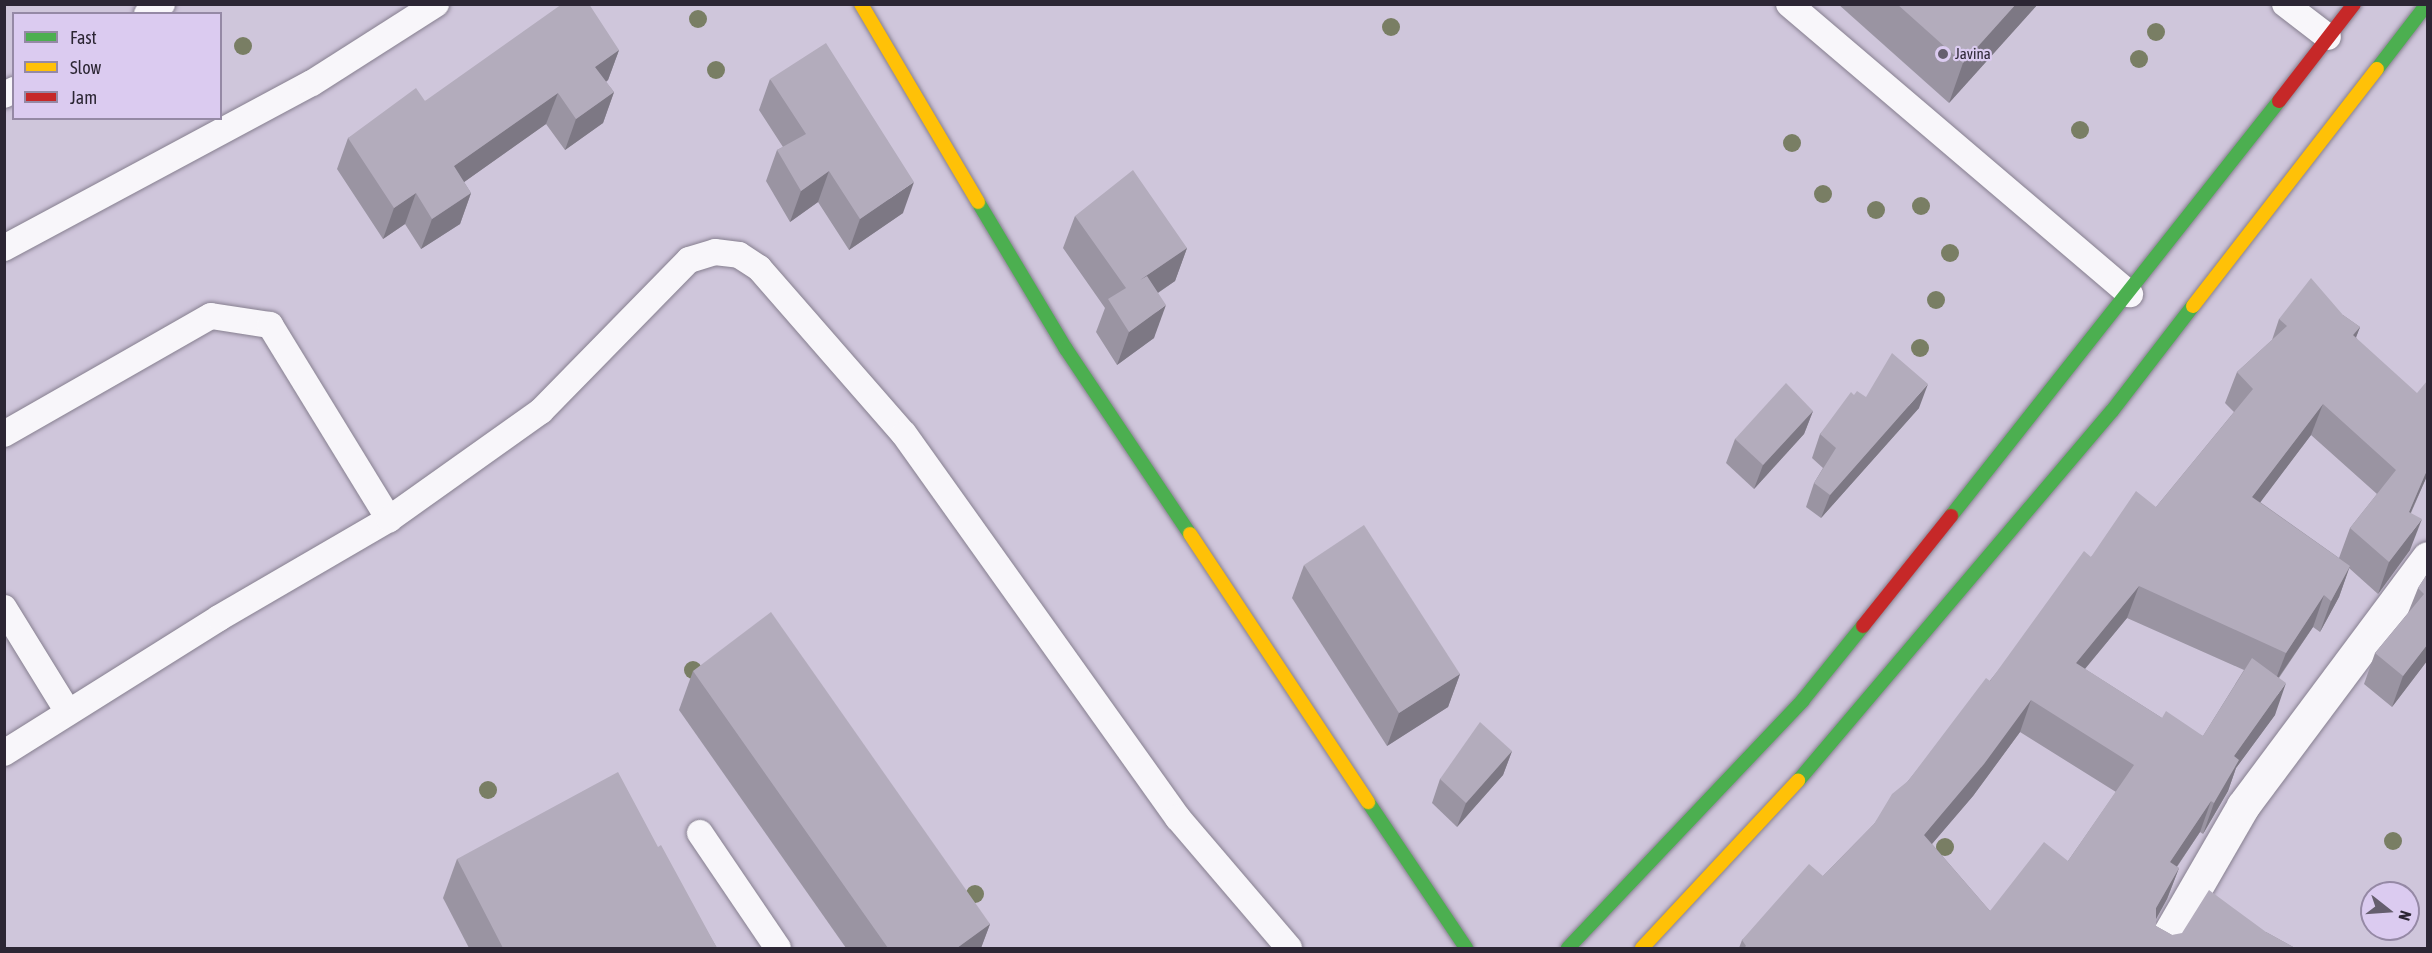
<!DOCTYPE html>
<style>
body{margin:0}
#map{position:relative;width:2432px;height:953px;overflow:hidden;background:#cfc6db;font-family:"Asap Condensed",sans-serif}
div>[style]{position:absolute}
.roads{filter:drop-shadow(0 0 2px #867f8f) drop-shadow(0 0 2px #867f8f)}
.lane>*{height:26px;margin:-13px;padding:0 13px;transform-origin:13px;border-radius:13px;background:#f8f6fa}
.street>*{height:33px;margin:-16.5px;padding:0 16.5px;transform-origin:16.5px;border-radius:16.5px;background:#f8f6fa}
.fast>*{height:14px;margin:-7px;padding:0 7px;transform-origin:7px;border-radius:7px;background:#4caf50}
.slow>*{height:14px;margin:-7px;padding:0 7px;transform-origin:7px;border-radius:7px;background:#ffc107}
.jam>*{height:14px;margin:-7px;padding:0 7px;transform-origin:7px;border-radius:7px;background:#c62828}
.trees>*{width:18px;height:18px;margin:-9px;border-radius:50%;background:#797e64}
.wall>*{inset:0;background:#9a94a2}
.shaded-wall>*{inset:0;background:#7d7884}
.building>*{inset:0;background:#b3acbc}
.dots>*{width:16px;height:16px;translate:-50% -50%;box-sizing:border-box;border:3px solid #dbcbf0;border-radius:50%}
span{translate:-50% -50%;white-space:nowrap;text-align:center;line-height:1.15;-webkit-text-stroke:4.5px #dbcbf0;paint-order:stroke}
.poi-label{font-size:15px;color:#2c2634}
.left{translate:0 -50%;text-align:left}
.frame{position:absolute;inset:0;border:6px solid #2c2634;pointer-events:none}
.legend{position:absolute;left:12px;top:12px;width:210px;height:108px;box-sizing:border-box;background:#dbcbf0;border:2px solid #9589a5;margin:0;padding:8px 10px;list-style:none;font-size:18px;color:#2c2634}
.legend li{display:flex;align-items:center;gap:12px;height:30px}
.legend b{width:30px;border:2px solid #9589a5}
.north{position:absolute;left:2360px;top:881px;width:60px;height:60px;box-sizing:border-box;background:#dbcbf0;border:2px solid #9589a5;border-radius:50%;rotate:107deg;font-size:16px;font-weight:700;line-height:24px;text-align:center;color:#2c2634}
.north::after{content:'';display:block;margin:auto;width:21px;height:27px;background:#655e6e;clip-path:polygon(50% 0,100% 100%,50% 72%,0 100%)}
</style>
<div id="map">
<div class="roads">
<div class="lane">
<i style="left:1789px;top:4px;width:448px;rotate:40.4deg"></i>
<i style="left:2285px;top:4px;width:54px;rotate:37.5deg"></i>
<i style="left:147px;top:14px;width:18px;rotate:-34deg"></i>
<i style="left:4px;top:95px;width:11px;rotate:-27deg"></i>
<i style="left:4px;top:248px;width:349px;rotate:-28.2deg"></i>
<i style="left:312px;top:83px;width:147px;rotate:-32.5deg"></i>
<i style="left:4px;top:434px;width:238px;rotate:-29.7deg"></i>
<i style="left:211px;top:316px;width:60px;rotate:8.7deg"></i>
<i style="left:270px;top:325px;width:228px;rotate:58.5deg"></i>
<i style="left:4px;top:608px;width:122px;rotate:58.4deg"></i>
<i style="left:4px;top:753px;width:254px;rotate:-32.1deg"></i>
<i style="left:219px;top:618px;width:197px;rotate:-30.2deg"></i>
<i style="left:389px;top:519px;width:186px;rotate:-35.4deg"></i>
<i style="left:541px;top:411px;width:211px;rotate:-45.6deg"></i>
<i style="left:689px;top:260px;width:27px;rotate:-17deg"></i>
<i style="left:715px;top:252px;width:24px;rotate:7deg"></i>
<i style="left:739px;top:255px;width:24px;rotate:33deg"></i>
<i style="left:759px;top:268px;width:220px;rotate:48.9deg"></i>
<i style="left:904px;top:434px;width:472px;rotate:54.5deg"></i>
<i style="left:1178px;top:818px;width:171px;rotate:49.5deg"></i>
<i style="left:700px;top:833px;width:139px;rotate:55.9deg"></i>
</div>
<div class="street">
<i style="left:2161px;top:948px;width:164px;rotate:-60deg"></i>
<i style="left:2243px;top:806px;width:309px;rotate:-53.3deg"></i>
</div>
<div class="fast">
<i style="left:2377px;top:69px;width:82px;rotate:-52.4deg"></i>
<i style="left:978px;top:202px;width:171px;rotate:59.1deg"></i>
<i style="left:1066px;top:349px;width:223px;rotate:56.2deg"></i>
<i style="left:1951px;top:516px;width:529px;rotate:-51.68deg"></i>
<i style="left:1798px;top:781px;width:485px;rotate:-49.7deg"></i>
<i style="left:2112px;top:411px;width:133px;rotate:-52.4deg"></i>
<i style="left:1368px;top:802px;width:176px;rotate:56.1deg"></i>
<i style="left:1568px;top:948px;width:342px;rotate:-46.5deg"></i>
<i style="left:1803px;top:700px;width:95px;rotate:-51deg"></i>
</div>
<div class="slow">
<i style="left:861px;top:4px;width:230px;rotate:59.4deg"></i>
<i style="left:2193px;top:306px;width:300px;rotate:-52.2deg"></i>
<i style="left:1190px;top:534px;width:322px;rotate:56.4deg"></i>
<i style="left:1642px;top:948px;width:229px;rotate:-47deg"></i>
</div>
<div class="jam">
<i style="left:2279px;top:101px;width:123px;rotate:-52.3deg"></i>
<i style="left:1863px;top:626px;width:141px;rotate:-51.3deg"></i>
</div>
</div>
<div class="trees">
<i style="left:698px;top:19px"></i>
<i style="left:1391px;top:27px"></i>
<i style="left:2156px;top:32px"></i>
<i style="left:243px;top:46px"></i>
<i style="left:2139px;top:59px"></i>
<i style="left:716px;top:70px"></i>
<i style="left:2080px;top:130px"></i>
<i style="left:1792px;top:143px"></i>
<i style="left:1823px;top:194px"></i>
<i style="left:1921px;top:206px"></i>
<i style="left:1876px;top:210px"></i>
<i style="left:1950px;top:253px"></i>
<i style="left:1936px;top:300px"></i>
<i style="left:1920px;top:348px"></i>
<i style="left:693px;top:670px"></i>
<i style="left:488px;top:790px"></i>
<i style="left:2393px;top:841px"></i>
<i style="left:1945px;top:847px"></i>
<i style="left:975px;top:894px"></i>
</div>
<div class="wall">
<i style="clip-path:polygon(1838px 4px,2038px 4px,1949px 103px)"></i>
<i style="clip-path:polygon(619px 50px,608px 80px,606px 82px,614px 92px,603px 123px,565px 150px,546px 124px,464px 182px,471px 193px,460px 224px,421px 249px,405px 224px,383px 239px,337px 169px,348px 138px,425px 101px)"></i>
<i style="clip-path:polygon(770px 79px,903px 213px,849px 250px,818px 202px,790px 222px,766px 181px,777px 150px,783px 147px,759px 110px)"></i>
<i style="clip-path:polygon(1075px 216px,1187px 248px,1175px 281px,1158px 293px,1154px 338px,1117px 365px,1096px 332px,1105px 308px,1063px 248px)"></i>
<i style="clip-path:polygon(evenodd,2343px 315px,2360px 327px,2356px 337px,2427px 476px,2411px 513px,2410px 550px,2378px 594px,2349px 568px,2339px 597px,2320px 632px,2313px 627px,2279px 678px,2275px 715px,2236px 768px,2228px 791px,2203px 834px,2200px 832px,2177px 867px,2179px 868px,2167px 899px,2156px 919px,2156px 926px,2172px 935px,2266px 932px,2295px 948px,1739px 948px,1742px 940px,1823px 876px,1874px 824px,1908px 781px,2091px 557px,2156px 507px,2234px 412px,2225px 403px,2237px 372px,2272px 340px,2279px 319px,2343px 315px,2311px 435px,2377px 494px,2350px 528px,2339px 558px,2260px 502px,2311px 435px,2343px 315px,2127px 618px,2244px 670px,2203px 736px,2162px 718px,2085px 669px,2127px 618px,2343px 315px,2020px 732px,2116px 792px,2068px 861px,1990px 911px,1932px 844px,1973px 796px,2020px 732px)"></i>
<i style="clip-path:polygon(1854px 395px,1919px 408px,1821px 518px,1806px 507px,1814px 483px,1823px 468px,1812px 458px,1820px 434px)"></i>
<i style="clip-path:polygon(1813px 411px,1804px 434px,1754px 489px,1726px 463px,1735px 439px)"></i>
<i style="clip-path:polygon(1304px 565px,1460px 674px,1448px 707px,1387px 746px,1292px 598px)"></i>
<i style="clip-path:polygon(2427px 574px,2427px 661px,2392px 707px,2364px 684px,2375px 653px,2408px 613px,2418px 588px)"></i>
<i style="clip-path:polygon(693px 671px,990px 924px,981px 948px,846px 948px,679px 710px)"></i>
<i style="clip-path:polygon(1512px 751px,1503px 775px,1457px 827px,1432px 803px,1440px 779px)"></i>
<i style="clip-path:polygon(658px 847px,717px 948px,469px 948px,443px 898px,457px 859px)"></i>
</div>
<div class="shaded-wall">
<i style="clip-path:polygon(2016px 4px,2038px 4px,1949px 103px,1963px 63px)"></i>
<i style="clip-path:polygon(619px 50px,608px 80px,584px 98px,595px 67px)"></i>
<i style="clip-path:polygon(614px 92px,603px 123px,565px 150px,576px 119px)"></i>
<i style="clip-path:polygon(558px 93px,546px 124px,443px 197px,454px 166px)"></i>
<i style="clip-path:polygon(829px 171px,818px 202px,790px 222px,801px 191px)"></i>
<i style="clip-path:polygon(914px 182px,903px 213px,849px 250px,860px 219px)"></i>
<i style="clip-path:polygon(416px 193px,405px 224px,383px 239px,394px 208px)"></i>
<i style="clip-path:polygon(471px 193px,460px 224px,421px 249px,432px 219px)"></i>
<i style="clip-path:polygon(1187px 248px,1175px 281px,1128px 313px,1140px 280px)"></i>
<i style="clip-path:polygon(1166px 305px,1154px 338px,1117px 365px,1129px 332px)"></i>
<i style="clip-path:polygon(2360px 327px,2348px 358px,2353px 335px)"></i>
<i style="clip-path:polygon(1928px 384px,1919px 408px,1821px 518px,1830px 495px)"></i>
<i style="clip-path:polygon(2323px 404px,2311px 435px,2241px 528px,2252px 497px)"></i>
<i style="clip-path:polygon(1813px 411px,1804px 434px,1754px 489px,1763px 465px)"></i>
<i style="clip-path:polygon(2427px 470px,2427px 476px,2397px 543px,2409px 512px)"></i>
<i style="clip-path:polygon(2422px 519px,2410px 550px,2378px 594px,2389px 562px)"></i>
<i style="clip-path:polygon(2350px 566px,2339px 597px,2320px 632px,2331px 601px)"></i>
<i style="clip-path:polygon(2139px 586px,2127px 618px,2064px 694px,2076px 663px)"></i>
<i style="clip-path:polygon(2324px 595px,2313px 627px,2274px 684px,2286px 653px)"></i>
<i style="clip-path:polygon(2427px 645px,2427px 661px,2392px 707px,2403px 676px)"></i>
<i style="clip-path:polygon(1460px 674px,1448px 707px,1387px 746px,1399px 713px)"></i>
<i style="clip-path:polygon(2286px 683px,2275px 715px,2236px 768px,2228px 791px,2203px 834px,2214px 803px,2234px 756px)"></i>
<i style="clip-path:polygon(2031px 700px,2020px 732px,1973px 796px,1913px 866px,1924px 835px)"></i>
<i style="clip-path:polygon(1512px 751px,1503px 775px,1457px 827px,1466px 803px)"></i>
<i style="clip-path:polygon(2211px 801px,2200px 832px,2159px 893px,2170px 862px)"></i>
<i style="clip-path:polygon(2179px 868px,2167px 899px,2145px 939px,2156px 908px)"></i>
<i style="clip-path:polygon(990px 924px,981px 948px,957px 948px)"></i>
</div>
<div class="building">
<i style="clip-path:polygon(562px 4px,589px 4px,619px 50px,595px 67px,614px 92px,576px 119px,558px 93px,454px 166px,471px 193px,432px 219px,416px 193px,394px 208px,348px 138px,416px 88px,425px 101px)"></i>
<i style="clip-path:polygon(1897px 4px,2016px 4px,1963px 63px)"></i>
<i style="clip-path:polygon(826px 43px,914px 182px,860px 219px,829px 171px,801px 191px,777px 150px,806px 134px,770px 79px)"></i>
<i style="clip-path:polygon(1133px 170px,1187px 248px,1140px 280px,1147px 276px,1166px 305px,1129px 332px,1108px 299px,1126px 288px,1075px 216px)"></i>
<i style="clip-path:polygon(evenodd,2311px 278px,2343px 315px,2360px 327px,2353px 335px,2417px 393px,2427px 381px,2427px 470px,2409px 512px,2422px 519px,2389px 562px,2350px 528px,2396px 470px,2323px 404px,2252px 497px,2350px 566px,2331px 601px,2324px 595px,2286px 653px,2139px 586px,2076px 663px,2162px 718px,2166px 711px,2203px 736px,2252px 658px,2286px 683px,2234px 756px,2239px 760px,2214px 803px,2211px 801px,2170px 862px,2179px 868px,2156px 908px,2156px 926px,2172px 935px,2182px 933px,2209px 890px,2266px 932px,2295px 948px,1981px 948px,1978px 947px,1977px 948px,1744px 948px,1746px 946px,1742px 940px,1809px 864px,1823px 876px,1874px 824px,1892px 794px,1908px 781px,1986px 678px,1990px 681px,2084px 551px,2091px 557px,2136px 491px,2156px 507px,2253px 389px,2237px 372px,2287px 326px,2279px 319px,2311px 278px,2031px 700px,2134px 765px,2068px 861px,2044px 842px,1990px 911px,1924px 835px,1984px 764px,2031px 700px)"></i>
<i style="clip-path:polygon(1892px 353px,1928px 384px,1830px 495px,1814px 483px,1836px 448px,1820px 434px,1851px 392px,1854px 395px,1857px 391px,1866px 397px)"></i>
<i style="clip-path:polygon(1786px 383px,1813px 411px,1763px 465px,1735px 439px)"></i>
<i style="clip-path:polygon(1364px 525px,1460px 674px,1399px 713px,1304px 565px)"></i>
<i style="clip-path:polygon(2427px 574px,2427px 645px,2403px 676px,2375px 653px,2424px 594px,2418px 588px)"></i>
<i style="clip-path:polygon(771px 612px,990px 924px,957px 948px,888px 948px,693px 671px)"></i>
<i style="clip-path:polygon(1480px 722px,1512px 751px,1466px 803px,1440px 779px)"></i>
<i style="clip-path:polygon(618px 772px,658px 847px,661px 845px,717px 948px,503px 948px,457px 859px)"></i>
</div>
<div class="dots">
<i style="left:1943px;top:54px;background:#655e6e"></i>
</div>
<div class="poi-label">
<span class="left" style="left:1955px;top:54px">Javina</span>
</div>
<div class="frame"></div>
<ul class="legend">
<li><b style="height:8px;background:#4caf50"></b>Fast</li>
<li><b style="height:8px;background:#ffc107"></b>Slow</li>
<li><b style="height:8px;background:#c62828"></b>Jam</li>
</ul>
<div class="north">N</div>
</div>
